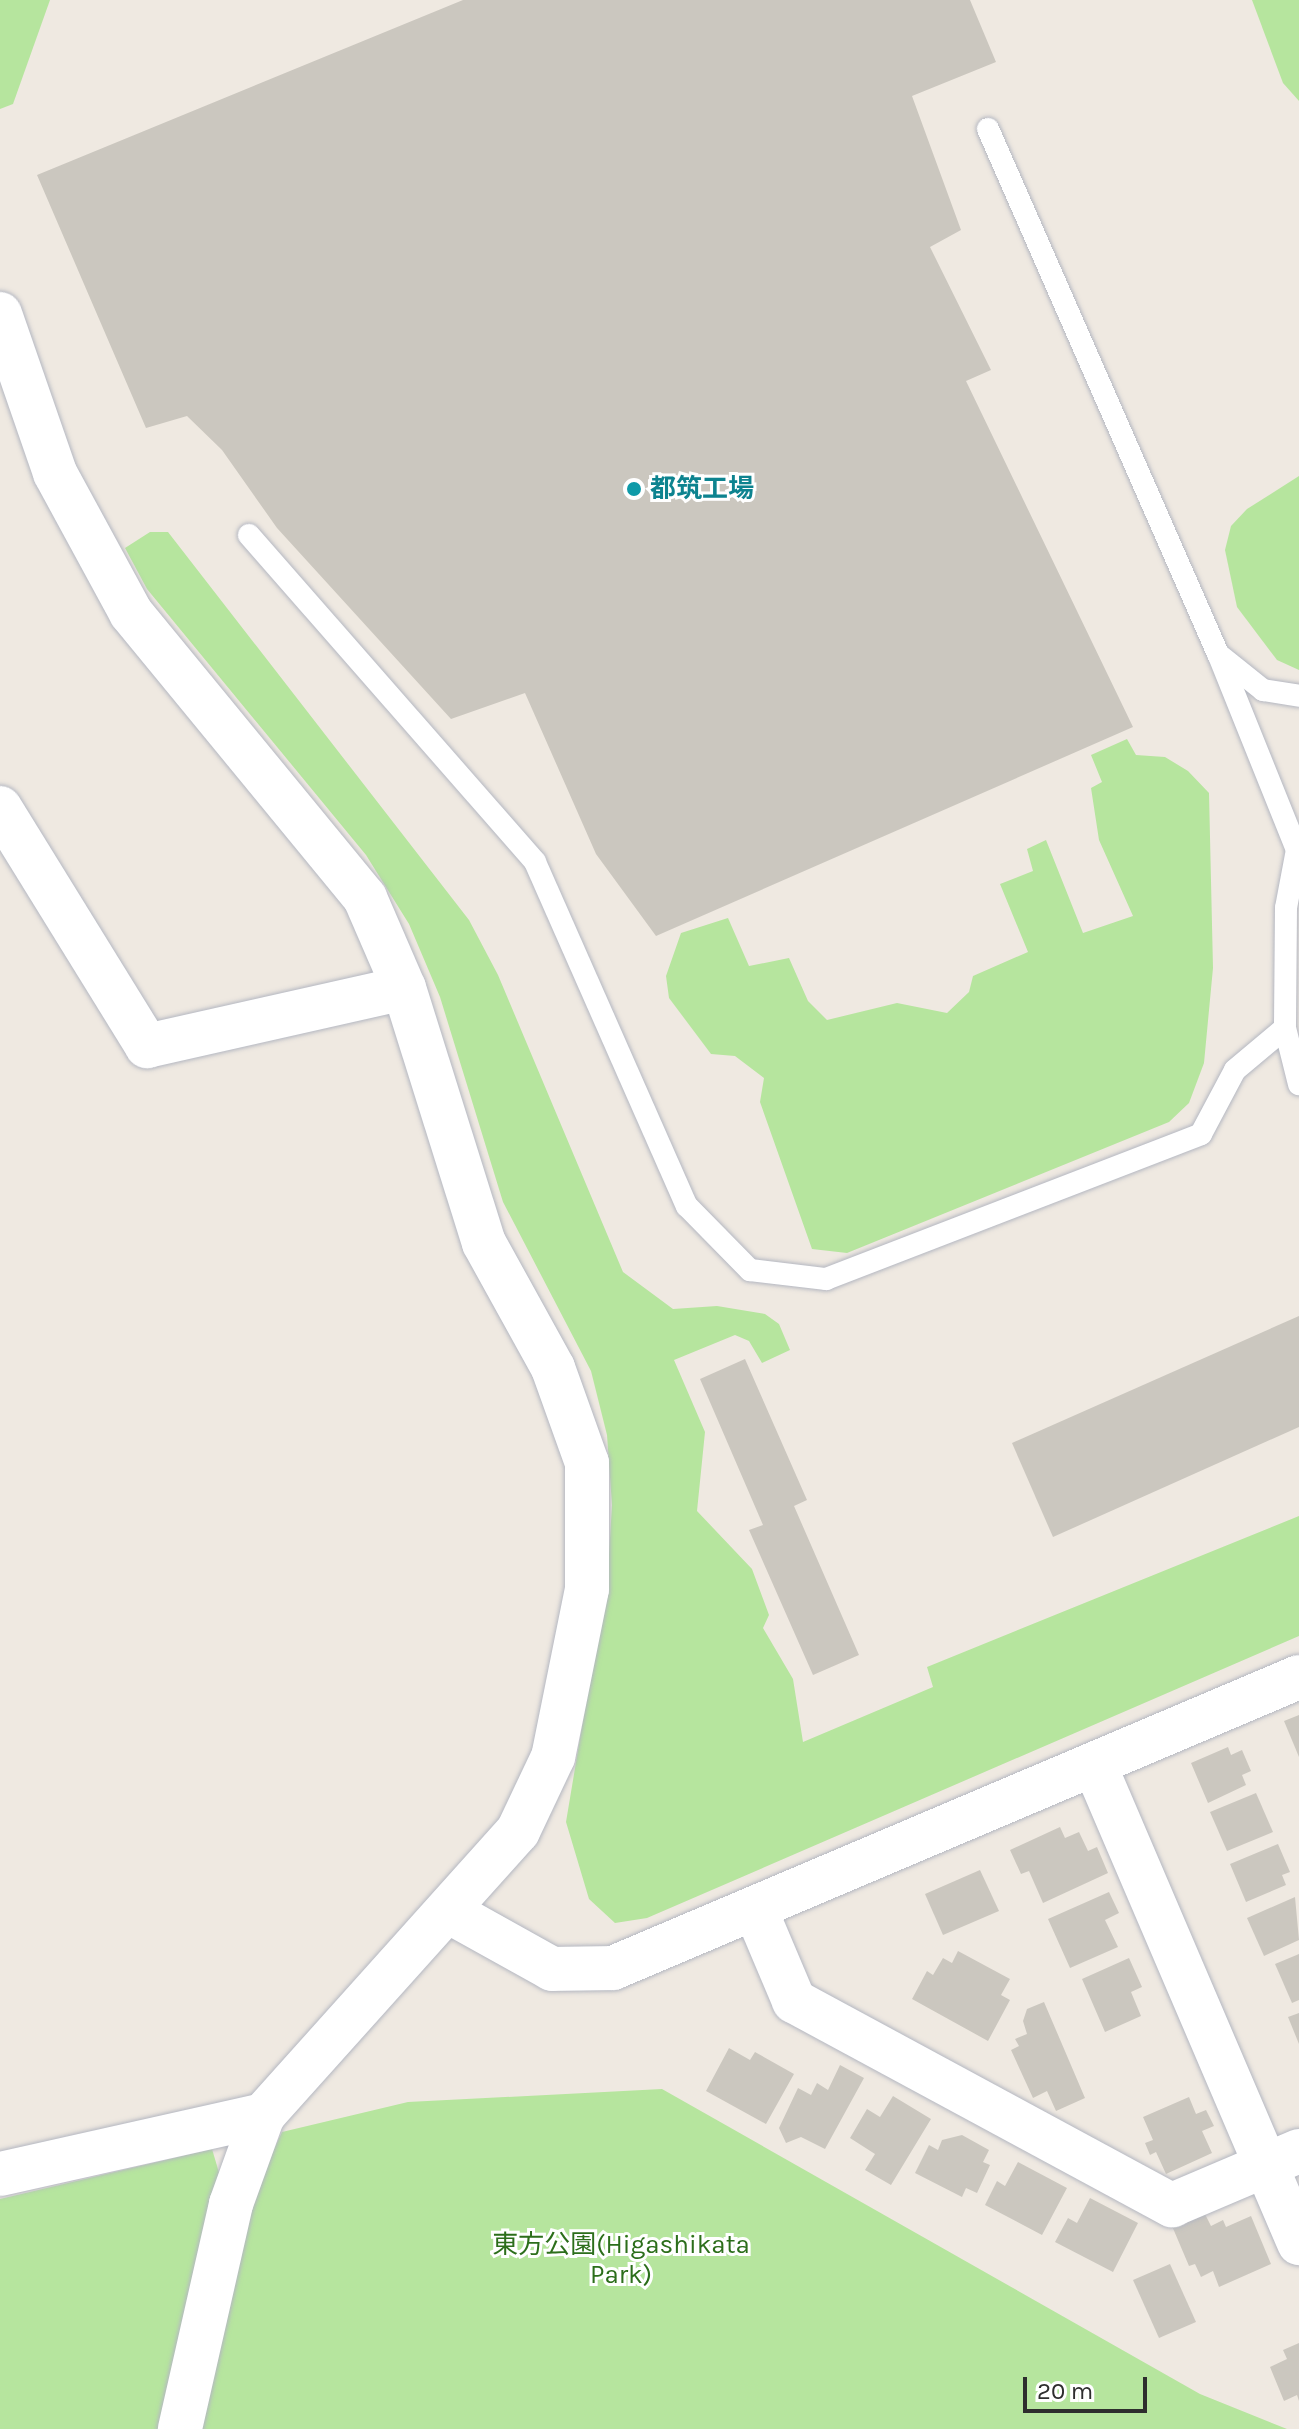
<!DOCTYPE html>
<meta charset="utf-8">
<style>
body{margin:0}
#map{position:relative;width:1299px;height:2429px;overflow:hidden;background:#efe9e1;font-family:Karla,"Noto Sans JP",sans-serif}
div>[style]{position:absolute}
.green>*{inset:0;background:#b6e59e}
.building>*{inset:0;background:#cbc7bf}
.roads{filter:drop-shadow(0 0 2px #b4b7c1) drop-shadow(0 0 2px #b4b7c1)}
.lane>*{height:22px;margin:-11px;padding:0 11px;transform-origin:11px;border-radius:11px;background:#fff}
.street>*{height:44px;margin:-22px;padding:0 22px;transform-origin:22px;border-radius:22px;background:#fff}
.secondary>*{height:44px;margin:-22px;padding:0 22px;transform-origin:22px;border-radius:22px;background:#fff}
.dots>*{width:22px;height:22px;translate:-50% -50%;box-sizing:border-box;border:4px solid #fff;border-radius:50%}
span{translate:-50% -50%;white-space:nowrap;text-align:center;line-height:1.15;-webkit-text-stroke:6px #fff;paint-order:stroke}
.culture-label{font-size:26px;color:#0d838f;font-weight:700}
.left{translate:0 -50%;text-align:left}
.park-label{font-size:26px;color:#2c6e1b}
.scale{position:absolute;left:1023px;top:2377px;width:124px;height:36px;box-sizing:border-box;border:4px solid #2e2e2e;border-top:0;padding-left:10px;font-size:24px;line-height:28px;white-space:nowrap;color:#2e2e2e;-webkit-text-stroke:6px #fff;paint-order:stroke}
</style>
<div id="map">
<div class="green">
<i style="clip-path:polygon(0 0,50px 0,13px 104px,0 109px)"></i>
<i style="clip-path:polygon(1252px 0,1299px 0,1299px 101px,1283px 83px)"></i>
<i style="clip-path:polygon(1299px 476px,1299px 670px,1277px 660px,1237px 607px,1225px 550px,1231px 526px,1247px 509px)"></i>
<i style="clip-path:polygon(150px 532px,168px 532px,469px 920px,498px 975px,623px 1272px,673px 1309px,717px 1306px,765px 1314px,779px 1324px,790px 1350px,762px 1363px,749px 1341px,735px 1335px,674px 1360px,705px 1432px,697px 1511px,752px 1569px,769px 1615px,763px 1628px,793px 1679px,803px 1742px,933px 1687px,927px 1667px,1299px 1516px,1299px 1636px,647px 1918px,615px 1923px,589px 1899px,566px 1822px,608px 1571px,612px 1505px,607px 1435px,591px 1371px,503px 1202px,440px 997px,409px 924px,366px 855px,147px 589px,125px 548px)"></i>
<i style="clip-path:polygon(1127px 739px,1136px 755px,1165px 757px,1188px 771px,1209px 793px,1213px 968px,1204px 1063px,1189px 1103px,1169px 1122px,847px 1253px,812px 1249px,760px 1102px,764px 1078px,735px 1056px,711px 1054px,669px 998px,666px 976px,681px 933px,728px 918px,749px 966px,789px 958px,808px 1001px,827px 1020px,897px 1003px,947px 1013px,969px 992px,973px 976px,1028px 952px,1000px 884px,1033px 871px,1027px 849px,1046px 840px,1083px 933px,1133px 916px,1099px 840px,1091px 788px,1102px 782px,1091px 755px)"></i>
<i style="clip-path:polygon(662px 2089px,1200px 2394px,1287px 2429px,193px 2429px,244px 2214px,282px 2132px,408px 2102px)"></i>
<i style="clip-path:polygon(212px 2149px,220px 2176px,169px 2429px,0 2429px,0 2199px)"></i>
</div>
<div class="building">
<i style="clip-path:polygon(463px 0,970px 0,996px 62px,912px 96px,961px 230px,930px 247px,991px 370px,966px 381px,1133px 727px,656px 936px,596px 854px,525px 693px,451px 719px,277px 528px,222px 450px,187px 416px,146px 428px,37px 175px)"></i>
<i style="clip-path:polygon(1299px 1316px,1299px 1427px,1053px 1537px,1012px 1443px)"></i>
<i style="clip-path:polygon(745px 1359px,807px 1500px,794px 1506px,859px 1655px,813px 1675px,749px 1530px,763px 1525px,700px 1379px)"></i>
<i style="clip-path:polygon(1299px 1715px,1299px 1757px,1284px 1721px)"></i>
<i style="clip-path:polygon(1228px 1747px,1231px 1755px,1242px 1750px,1251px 1771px,1242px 1775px,1246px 1785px,1208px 1803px,1191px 1763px)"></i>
<i style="clip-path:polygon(1256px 1793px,1273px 1832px,1227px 1851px,1210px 1812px)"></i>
<i style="clip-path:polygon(1060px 1827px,1065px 1838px,1079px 1832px,1088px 1851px,1097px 1847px,1108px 1873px,1043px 1903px,1029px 1871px,1021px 1874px,1010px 1850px)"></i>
<i style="clip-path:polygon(1278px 1844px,1290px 1872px,1282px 1875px,1286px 1885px,1246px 1902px,1230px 1864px)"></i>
<i style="clip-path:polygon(980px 1870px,999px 1911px,943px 1935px,925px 1894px)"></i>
<i style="clip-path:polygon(1109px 1892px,1119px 1913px,1105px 1920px,1118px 1947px,1070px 1968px,1048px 1919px)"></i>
<i style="clip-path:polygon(1295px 1897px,1299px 1940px,1264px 1956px,1247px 1918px)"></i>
<i style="clip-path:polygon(958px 1951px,1010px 1979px,1001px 1995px,1010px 2000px,988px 2041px,912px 1999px,927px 1971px,933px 1975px,943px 1958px,952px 1963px)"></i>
<i style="clip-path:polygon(1299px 1954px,1299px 2000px,1292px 2003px,1275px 1964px)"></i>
<i style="clip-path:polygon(1129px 1958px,1142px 1987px,1131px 1992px,1141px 2016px,1105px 2032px,1082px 1979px)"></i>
<i style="clip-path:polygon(1044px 2002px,1085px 2098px,1056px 2111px,1047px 2091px,1033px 2098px,1011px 2050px,1019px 2046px,1015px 2039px,1027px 2034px,1023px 2021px,1027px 2009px)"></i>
<i style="clip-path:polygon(1299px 2013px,1299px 2044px,1288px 2017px)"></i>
<i style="clip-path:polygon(729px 2048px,750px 2060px,755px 2052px,794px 2074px,766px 2124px,706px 2091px)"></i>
<i style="clip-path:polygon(840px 2065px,864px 2078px,825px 2149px,801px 2137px,786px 2143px,779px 2128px,798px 2088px,811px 2095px,817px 2083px,828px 2090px)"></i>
<i style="clip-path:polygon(893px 2096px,931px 2119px,891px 2185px,865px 2170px,875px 2154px,850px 2138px,867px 2109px,880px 2117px)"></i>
<i style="clip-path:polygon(1189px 2097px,1196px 2114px,1206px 2110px,1214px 2126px,1202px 2131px,1212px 2153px,1166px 2174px,1156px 2152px,1150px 2155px,1145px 2143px,1153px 2140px,1143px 2117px)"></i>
<i style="clip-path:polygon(962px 2135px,989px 2150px,983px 2162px,990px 2165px,977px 2193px,966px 2188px,962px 2197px,915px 2173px,929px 2145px,938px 2150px,942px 2140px)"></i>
<i style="clip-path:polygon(1018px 2162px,1067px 2188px,1042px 2235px,985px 2205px,997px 2181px,1005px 2186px)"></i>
<i style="clip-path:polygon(1090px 2198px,1138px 2223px,1113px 2272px,1055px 2242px,1068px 2218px,1077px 2223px)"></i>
<i style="clip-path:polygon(1204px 2212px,1211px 2226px,1223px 2220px,1226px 2227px,1251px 2216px,1271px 2264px,1219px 2287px,1213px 2271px,1201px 2277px,1195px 2264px,1189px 2266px,1172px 2226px)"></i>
<i style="clip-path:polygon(1170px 2264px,1196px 2322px,1159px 2338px,1133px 2280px)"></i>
<i style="clip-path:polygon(1299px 2343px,1299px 2401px,1297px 2395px,1284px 2401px,1270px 2367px,1287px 2359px,1283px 2350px)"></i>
</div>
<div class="roads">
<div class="lane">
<i style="left:988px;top:129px;width:573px;rotate:66.34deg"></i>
<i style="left:1218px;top:654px;width:58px;rotate:38.7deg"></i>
<i style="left:1263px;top:690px;width:36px;rotate:9deg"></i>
<i style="left:249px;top:535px;width:434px;rotate:48.8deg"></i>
<i style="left:535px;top:862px;width:376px;rotate:66.2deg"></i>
<i style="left:687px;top:1206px;width:90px;rotate:45.5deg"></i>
<i style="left:750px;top:1270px;width:77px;rotate:6.8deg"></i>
<i style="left:826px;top:1279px;width:402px;rotate:-21.1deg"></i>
<i style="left:1201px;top:1134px;width:72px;rotate:-62deg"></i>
<i style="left:1235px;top:1070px;width:65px;rotate:-40deg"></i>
<i style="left:1219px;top:656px;width:209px;rotate:68.1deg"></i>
<i style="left:1299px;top:839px;width:70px;rotate:100.7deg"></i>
<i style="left:1286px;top:908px;width:120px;rotate:90.5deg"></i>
<i style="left:1285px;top:1028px;width:58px;rotate:76deg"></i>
</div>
<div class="street">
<i style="left:0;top:314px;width:168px;rotate:70.9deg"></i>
<i style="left:55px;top:473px;width:159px;rotate:61.5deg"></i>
<i style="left:131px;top:613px;width:369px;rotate:50.6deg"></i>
<i style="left:365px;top:898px;width:98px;rotate:66.6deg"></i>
<i style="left:404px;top:988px;width:267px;rotate:72.6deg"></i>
<i style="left:484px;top:1243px;width:143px;rotate:61.1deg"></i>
<i style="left:553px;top:1368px;width:101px;rotate:70.3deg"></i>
<i style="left:587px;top:1463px;width:126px;rotate:90deg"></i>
<i style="left:587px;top:1589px;width:171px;rotate:101.4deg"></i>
<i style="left:553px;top:1757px;width:82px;rotate:115.3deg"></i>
<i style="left:518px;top:1831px;width:382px;rotate:131.9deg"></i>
<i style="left:263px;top:2115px;width:95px;rotate:109.8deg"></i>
<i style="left:231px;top:2204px;width:231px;rotate:102.8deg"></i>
<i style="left:0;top:808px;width:280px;rotate:58.3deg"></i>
<i style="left:147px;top:1046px;width:263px;rotate:-12.7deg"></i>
<i style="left:756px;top:1911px;width:98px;rotate:67.1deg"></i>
<i style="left:794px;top:2001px;width:430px;rotate:28.4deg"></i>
<i style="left:1172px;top:2205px;width:138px;rotate:-23deg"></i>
<i style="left:0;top:2174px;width:270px;rotate:-12.6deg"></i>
</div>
<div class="secondary">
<i style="left:1095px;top:1766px;width:519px;rotate:66.84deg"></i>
<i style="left:448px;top:1911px;width:119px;rotate:29.1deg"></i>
<i style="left:552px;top:1969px;width:61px;rotate:-0.9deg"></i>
<i style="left:613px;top:1968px;width:745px;rotate:-22.99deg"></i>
</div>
</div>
<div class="dots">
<i style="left:634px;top:489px;background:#0f9aa8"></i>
</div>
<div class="culture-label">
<span class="left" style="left:650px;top:489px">都筑工場</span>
</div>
<div class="park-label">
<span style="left:621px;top:2260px">東方公園(Higashikata<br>Park)</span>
</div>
<div class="scale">20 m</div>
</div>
